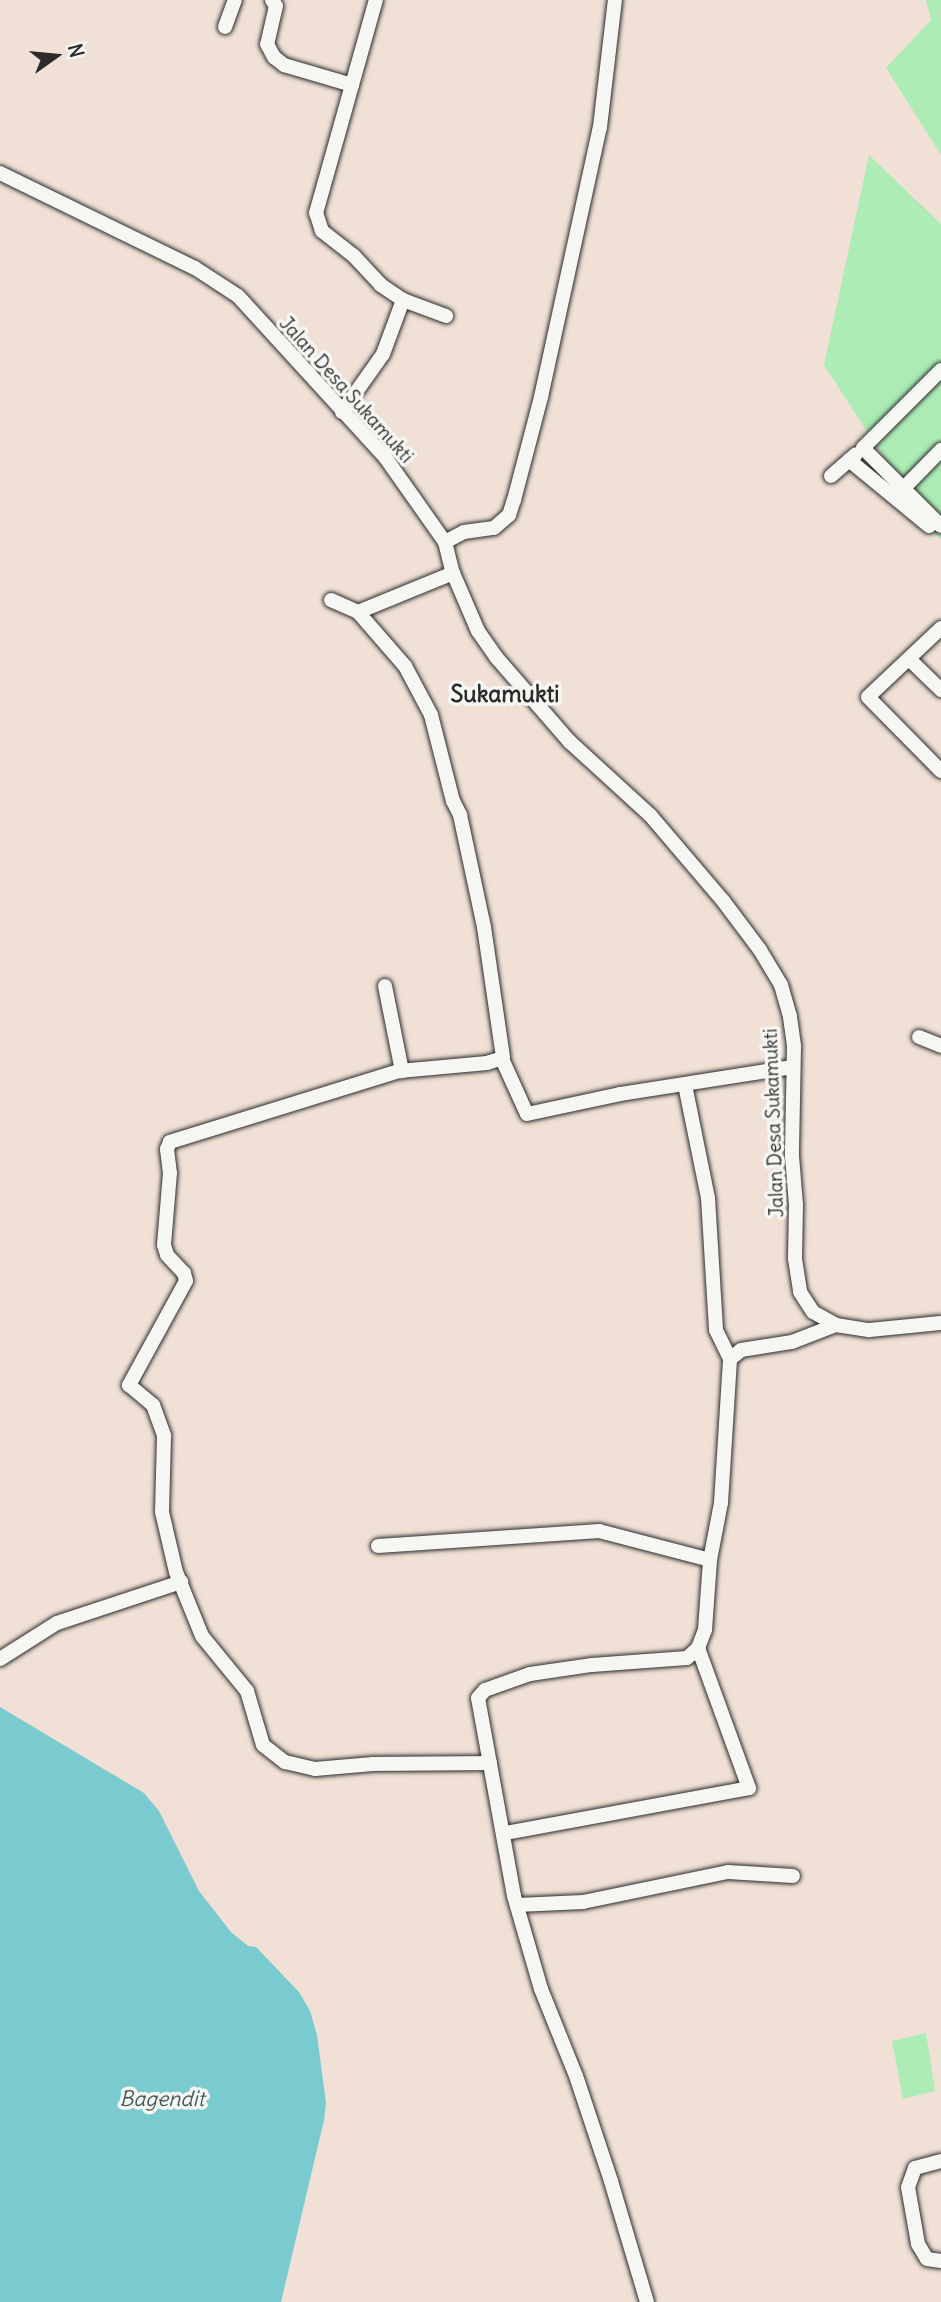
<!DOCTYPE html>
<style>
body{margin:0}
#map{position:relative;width:941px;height:2302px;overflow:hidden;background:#f0e0d6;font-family:Delius,sans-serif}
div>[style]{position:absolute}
.green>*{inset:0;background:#adedb5}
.water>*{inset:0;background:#7acbd0}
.roads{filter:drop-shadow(0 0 2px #2b2b2b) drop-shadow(0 0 2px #2b2b2b)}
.street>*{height:14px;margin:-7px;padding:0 7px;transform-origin:7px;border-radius:7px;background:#f6f6f2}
span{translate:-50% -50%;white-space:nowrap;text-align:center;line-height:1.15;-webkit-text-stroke:7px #f6f6f2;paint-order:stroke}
.street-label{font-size:19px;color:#2b2b2b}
.water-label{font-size:21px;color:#435b5d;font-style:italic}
.quarter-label{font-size:23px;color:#2b2b2b;font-weight:700}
.north{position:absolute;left:21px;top:21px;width:70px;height:70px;-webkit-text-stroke:5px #f6f6f2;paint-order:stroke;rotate:75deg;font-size:19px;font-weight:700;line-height:28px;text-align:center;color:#2b2b2b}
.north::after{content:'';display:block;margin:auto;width:24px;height:32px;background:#2b2b2b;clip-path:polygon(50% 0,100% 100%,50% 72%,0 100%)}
</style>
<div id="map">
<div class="green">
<i style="clip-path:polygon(926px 0,941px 0,941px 155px,886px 68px,931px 20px)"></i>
<i style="clip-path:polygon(869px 155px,941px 224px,941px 539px,931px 530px,824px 365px)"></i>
<i style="clip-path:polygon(926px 2033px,935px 2091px,903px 2099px,892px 2041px)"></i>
</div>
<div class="water">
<i style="clip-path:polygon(0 1707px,144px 1793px,159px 1811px,199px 1891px,231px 1932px,248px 1946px,256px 1947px,299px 1992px,310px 2011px,317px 2035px,326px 2103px,324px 2120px,281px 2302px,0 2302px)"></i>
</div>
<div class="roads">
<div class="street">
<i style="left:272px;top:0;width:7px;rotate:56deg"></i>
<i style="left:276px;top:6px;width:39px;rotate:103deg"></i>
<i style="left:267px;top:44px;width:15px;rotate:62deg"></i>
<i style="left:274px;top:57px;width:13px;rotate:39deg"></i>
<i style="left:284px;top:65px;width:71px;rotate:16.4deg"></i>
<i style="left:225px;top:27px;width:29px;rotate:-70deg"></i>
<i style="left:0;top:173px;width:217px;rotate:26deg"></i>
<i style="left:195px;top:268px;width:51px;rotate:33.1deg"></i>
<i style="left:238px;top:296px;width:218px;rotate:47.6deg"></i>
<i style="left:385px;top:457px;width:104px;rotate:54.8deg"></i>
<i style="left:445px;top:542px;width:32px;rotate:76deg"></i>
<i style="left:453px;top:573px;width:63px;rotate:66.7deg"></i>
<i style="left:478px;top:631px;width:32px;rotate:55deg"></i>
<i style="left:496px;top:657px;width:113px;rotate:49deg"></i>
<i style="left:570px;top:742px;width:108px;rotate:42.4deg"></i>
<i style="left:650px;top:815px;width:114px;rotate:49.6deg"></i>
<i style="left:724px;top:902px;width:60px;rotate:53.1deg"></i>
<i style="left:760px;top:950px;width:41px;rotate:59deg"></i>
<i style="left:781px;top:985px;width:33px;rotate:74deg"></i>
<i style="left:790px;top:1017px;width:30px;rotate:82deg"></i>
<i style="left:794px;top:1047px;width:109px;rotate:91.1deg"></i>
<i style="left:792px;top:1156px;width:49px;rotate:85.3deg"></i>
<i style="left:796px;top:1205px;width:54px;rotate:91.1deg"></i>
<i style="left:795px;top:1259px;width:33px;rotate:81deg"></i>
<i style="left:800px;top:1292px;width:24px;rotate:57deg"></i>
<i style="left:813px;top:1312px;width:26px;rotate:29deg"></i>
<i style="left:836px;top:1325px;width:33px;rotate:9deg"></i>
<i style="left:869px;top:1330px;width:72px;rotate:-5.6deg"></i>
<i style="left:403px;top:300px;width:46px;rotate:20.4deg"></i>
<i style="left:941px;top:370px;width:110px;rotate:135deg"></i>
<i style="left:863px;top:448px;width:110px;rotate:45deg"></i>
<i style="left:342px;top:412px;width:71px;rotate:-54.7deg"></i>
<i style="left:383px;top:354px;width:58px;rotate:-69.7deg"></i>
<i style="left:403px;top:300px;width:27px;rotate:-146deg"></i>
<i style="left:381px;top:285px;width:40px;rotate:-133deg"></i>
<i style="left:354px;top:256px;width:41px;rotate:-142deg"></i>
<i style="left:322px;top:231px;width:19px;rotate:-108deg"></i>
<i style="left:316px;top:213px;width:221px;rotate:-74.3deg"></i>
<i style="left:849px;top:460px;width:104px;rotate:39.5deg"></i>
<i style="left:831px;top:476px;width:33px;rotate:-41deg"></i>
<i style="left:898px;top:494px;width:62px;rotate:-45.7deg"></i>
<i style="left:445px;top:542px;width:21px;rotate:-28deg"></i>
<i style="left:464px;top:532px;width:30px;rotate:-8deg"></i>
<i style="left:494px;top:528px;width:20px;rotate:-41deg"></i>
<i style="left:509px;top:515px;width:16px;rotate:-72deg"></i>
<i style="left:514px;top:500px;width:106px;rotate:-75.3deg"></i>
<i style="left:541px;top:397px;width:276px;rotate:-77.7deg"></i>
<i style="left:600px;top:127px;width:128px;rotate:-83.3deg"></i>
<i style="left:331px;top:600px;width:30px;rotate:24deg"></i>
<i style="left:358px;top:612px;width:103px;rotate:-22.3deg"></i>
<i style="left:358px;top:612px;width:72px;rotate:49deg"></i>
<i style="left:405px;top:666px;width:55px;rotate:62deg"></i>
<i style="left:431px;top:715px;width:89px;rotate:75.7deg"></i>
<i style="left:453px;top:801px;width:16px;rotate:63deg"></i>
<i style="left:460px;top:815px;width:115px;rotate:77.9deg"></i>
<i style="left:484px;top:927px;width:132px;rotate:81.7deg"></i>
<i style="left:503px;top:1058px;width:17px;rotate:163deg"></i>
<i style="left:487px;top:1063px;width:88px;rotate:174.8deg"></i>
<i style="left:399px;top:1071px;width:240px;rotate:162.8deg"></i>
<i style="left:170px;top:1142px;width:8px;rotate:113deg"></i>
<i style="left:167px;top:1149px;width:24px;rotate:83deg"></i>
<i style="left:170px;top:1173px;width:72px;rotate:94.8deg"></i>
<i style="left:164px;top:1245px;width:10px;rotate:73deg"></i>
<i style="left:167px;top:1255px;width:25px;rotate:47deg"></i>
<i style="left:184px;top:1273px;width:8px;rotate:76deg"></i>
<i style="left:186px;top:1281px;width:119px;rotate:118.7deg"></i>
<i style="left:129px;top:1385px;width:31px;rotate:40deg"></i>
<i style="left:153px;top:1405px;width:33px;rotate:70deg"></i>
<i style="left:164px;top:1436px;width:76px;rotate:91.5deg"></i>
<i style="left:162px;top:1512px;width:62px;rotate:76.9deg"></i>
<i style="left:176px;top:1572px;width:69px;rotate:67.9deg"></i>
<i style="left:202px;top:1636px;width:71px;rotate:50.7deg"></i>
<i style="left:247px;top:1691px;width:56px;rotate:73.5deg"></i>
<i style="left:263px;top:1745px;width:28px;rotate:38deg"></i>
<i style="left:285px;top:1762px;width:31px;rotate:13deg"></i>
<i style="left:315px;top:1769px;width:58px;rotate:-4.9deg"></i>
<i style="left:373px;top:1764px;width:117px;rotate:-0.5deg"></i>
<i style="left:941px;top:628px;width:100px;rotate:136.6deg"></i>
<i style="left:868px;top:697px;width:104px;rotate:45.4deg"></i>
<i style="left:909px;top:659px;width:45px;rotate:44.1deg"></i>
<i style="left:385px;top:986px;width:87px;rotate:78.7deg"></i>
<i style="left:919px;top:1037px;width:24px;rotate:22deg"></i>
<i style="left:502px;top:1059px;width:60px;rotate:65.6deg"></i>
<i style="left:527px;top:1114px;width:95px;rotate:-12.1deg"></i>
<i style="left:620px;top:1094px;width:174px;rotate:-8.9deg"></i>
<i style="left:685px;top:1085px;width:115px;rotate:78.5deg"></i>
<i style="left:708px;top:1198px;width:132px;rotate:86.5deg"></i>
<i style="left:716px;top:1330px;width:32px;rotate:64deg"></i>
<i style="left:378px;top:1546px;width:222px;rotate:-3.9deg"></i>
<i style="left:599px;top:1531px;width:115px;rotate:14.6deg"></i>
<i style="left:0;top:1659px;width:67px;rotate:-32.3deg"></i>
<i style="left:57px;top:1623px;width:131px;rotate:-18.3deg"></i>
<i style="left:505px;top:1833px;width:248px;rotate:-10.4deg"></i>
<i style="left:749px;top:1788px;width:149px;rotate:-110deg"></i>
<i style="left:517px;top:1905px;width:66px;rotate:-2.6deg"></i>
<i style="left:583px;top:1902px;width:148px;rotate:-11.7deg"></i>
<i style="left:728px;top:1872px;width:65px;rotate:3.5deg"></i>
<i style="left:941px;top:2161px;width:27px;rotate:165deg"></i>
<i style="left:915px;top:2168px;width:20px;rotate:110deg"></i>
<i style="left:908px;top:2187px;width:58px;rotate:80deg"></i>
<i style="left:918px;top:2244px;width:17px;rotate:59deg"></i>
<i style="left:927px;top:2259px;width:14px;rotate:8deg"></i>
<i style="left:647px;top:2302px;width:126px;rotate:-106.6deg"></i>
<i style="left:611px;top:2181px;width:111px;rotate:-108.4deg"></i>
<i style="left:576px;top:2076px;width:94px;rotate:-111.9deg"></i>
<i style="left:541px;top:1989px;width:97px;rotate:-106.2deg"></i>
<i style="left:514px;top:1896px;width:201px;rotate:-100.3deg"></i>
<i style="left:478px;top:1698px;width:11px;rotate:-49deg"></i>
<i style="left:485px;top:1690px;width:48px;rotate:-19.6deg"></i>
<i style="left:530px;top:1674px;width:63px;rotate:-8.3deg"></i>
<i style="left:592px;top:1665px;width:95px;rotate:-4.2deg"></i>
<i style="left:687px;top:1658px;width:15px;rotate:-42deg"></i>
<i style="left:698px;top:1648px;width:19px;rotate:-69deg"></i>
<i style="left:705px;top:1630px;width:70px;rotate:-85.9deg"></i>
<i style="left:710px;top:1560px;width:58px;rotate:-79.1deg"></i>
<i style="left:721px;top:1503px;width:144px;rotate:-86.4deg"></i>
<i style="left:730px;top:1359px;width:14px;rotate:-39deg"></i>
<i style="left:741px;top:1350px;width:52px;rotate:-8.9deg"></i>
<i style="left:792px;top:1342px;width:47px;rotate:-21.1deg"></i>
</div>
</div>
<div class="street-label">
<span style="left:346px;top:390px;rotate:48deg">Jalan Desa Sukamukti</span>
<span style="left:774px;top:1123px;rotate:-92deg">Jalan Desa Sukamukti</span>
</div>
<div class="water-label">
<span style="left:162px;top:2099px">Bagendit</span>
</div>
<div class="quarter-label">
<span style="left:505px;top:694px">Sukamukti</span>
</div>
<div class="north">N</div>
</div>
